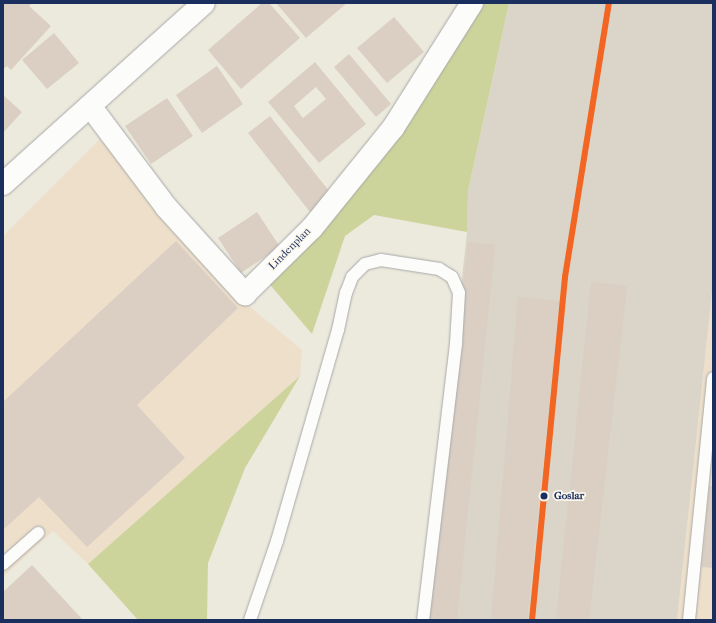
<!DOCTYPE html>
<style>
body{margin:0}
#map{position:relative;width:716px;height:623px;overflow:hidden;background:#ece9dd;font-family:"IM FELL French Canon",serif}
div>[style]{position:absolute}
.built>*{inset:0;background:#eddfca}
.industrial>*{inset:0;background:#dad4c9}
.green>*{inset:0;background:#cdd49b}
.building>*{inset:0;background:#dbcfc4}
.roads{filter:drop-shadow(0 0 1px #a8a9a8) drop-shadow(0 0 1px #a8a9a8)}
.service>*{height:12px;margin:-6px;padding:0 6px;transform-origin:6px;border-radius:6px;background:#fcfcfa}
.minor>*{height:22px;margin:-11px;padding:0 11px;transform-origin:11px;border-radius:11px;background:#fcfcfa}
.rail-1>*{height:6px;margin:-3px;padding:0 3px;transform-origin:3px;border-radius:3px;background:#f26522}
.dots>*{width:11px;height:11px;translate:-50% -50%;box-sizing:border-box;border:2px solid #fbf7ec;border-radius:50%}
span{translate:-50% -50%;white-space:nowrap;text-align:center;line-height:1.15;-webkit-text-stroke:3.5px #fbf7ec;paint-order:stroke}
.street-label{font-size:11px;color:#1b2f5e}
.stop-label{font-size:11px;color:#1b2f5e;font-weight:700}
.left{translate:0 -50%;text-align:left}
.frame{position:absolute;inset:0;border:4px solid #1b2f5e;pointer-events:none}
</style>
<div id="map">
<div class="built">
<i style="clip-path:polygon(100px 139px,244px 302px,302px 350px,300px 376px,88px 564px,53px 531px,3px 577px,3px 236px)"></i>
<i style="clip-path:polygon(713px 282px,713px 620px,677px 620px)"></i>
</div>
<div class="industrial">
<i style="clip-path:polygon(509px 3px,713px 3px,713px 282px,677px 620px,425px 620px,467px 232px,468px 191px)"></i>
</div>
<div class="green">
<i style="clip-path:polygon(484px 3px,509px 3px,468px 191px,467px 232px,374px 215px,345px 236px,312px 334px,266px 280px,448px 60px)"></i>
<i style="clip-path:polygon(300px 376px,245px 468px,208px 563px,207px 620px,138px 620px,88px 564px)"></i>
</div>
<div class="building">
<i style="clip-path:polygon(3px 3px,32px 3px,29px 6px,51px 26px,11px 70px,7px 66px,3px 69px)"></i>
<i style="clip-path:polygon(262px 3px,269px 3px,300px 38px,241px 89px,208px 50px)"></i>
<i style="clip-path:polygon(276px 3px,347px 3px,306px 38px)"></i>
<i style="clip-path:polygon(394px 17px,424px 52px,387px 83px,357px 48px)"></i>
<i style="clip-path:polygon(54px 33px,79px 63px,47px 89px,22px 60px)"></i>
<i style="clip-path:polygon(349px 54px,391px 104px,376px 117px,334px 67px)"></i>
<i style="clip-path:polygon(evenodd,315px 62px,366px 124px,319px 163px,268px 102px,315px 62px,316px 87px,326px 99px,303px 118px,294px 106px,316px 87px)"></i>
<i style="clip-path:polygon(217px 66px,243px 104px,202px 133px,176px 95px)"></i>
<i style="clip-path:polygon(3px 95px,22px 112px,3px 133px)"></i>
<i style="clip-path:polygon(167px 98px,193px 136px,151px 164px,125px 126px)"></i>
<i style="clip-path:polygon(270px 116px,332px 195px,310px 212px,248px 133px)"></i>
<i style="clip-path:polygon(257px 212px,280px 247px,241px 273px,218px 238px)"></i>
<i style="clip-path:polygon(176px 241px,238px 308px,137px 405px,185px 458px,87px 547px,39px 497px,3px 530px,3px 402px)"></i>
<i style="clip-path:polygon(468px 242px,495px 245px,457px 620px,426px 620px)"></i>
<i style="clip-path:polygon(591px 282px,627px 286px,589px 620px,556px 620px)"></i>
<i style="clip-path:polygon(518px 297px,560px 301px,527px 620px,491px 620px)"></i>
<i style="clip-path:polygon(709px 486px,713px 486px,713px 568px,702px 567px)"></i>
<i style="clip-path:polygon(32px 565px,83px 620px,3px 620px,3px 592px)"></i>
</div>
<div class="roads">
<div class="service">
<i style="left:3px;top:564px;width:47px;rotate:-41.5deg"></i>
<i style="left:250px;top:620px;width:83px;rotate:-71.1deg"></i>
<i style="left:277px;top:541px;width:220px;rotate:-73.9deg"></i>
<i style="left:338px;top:330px;width:38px;rotate:-78deg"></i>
<i style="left:346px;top:293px;width:17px;rotate:-69deg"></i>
<i style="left:352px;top:277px;width:18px;rotate:-45deg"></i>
<i style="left:365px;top:264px;width:16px;rotate:-14deg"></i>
<i style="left:381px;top:260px;width:59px;rotate:8.8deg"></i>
<i style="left:439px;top:269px;width:15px;rotate:32deg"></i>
<i style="left:452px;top:277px;width:17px;rotate:66deg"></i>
<i style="left:459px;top:293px;width:51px;rotate:93.4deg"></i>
<i style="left:456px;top:344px;width:278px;rotate:96.8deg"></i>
<i style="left:689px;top:620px;width:243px;rotate:-84.3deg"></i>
</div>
<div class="minor">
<i style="left:90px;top:106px;width:126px;rotate:53deg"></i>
<i style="left:166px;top:207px;width:118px;rotate:47.8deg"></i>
<i style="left:245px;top:294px;width:94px;rotate:-44.6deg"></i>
<i style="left:312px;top:228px;width:129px;rotate:-51deg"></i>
<i style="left:393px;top:128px;width:148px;rotate:-57.7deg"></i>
<i style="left:3px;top:184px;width:270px;rotate:-42deg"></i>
</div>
</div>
<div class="rail-1">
<i style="left:532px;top:620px;width:345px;rotate:-84.5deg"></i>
<i style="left:565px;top:277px;width:278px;rotate:-80.9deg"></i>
</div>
<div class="dots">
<i style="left:544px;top:496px;background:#1b2f5e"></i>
</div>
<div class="street-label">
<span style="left:290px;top:249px;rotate:-45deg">Lindenplan</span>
</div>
<div class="stop-label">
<span class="left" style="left:554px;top:496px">Goslar</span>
</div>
<div class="frame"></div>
</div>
